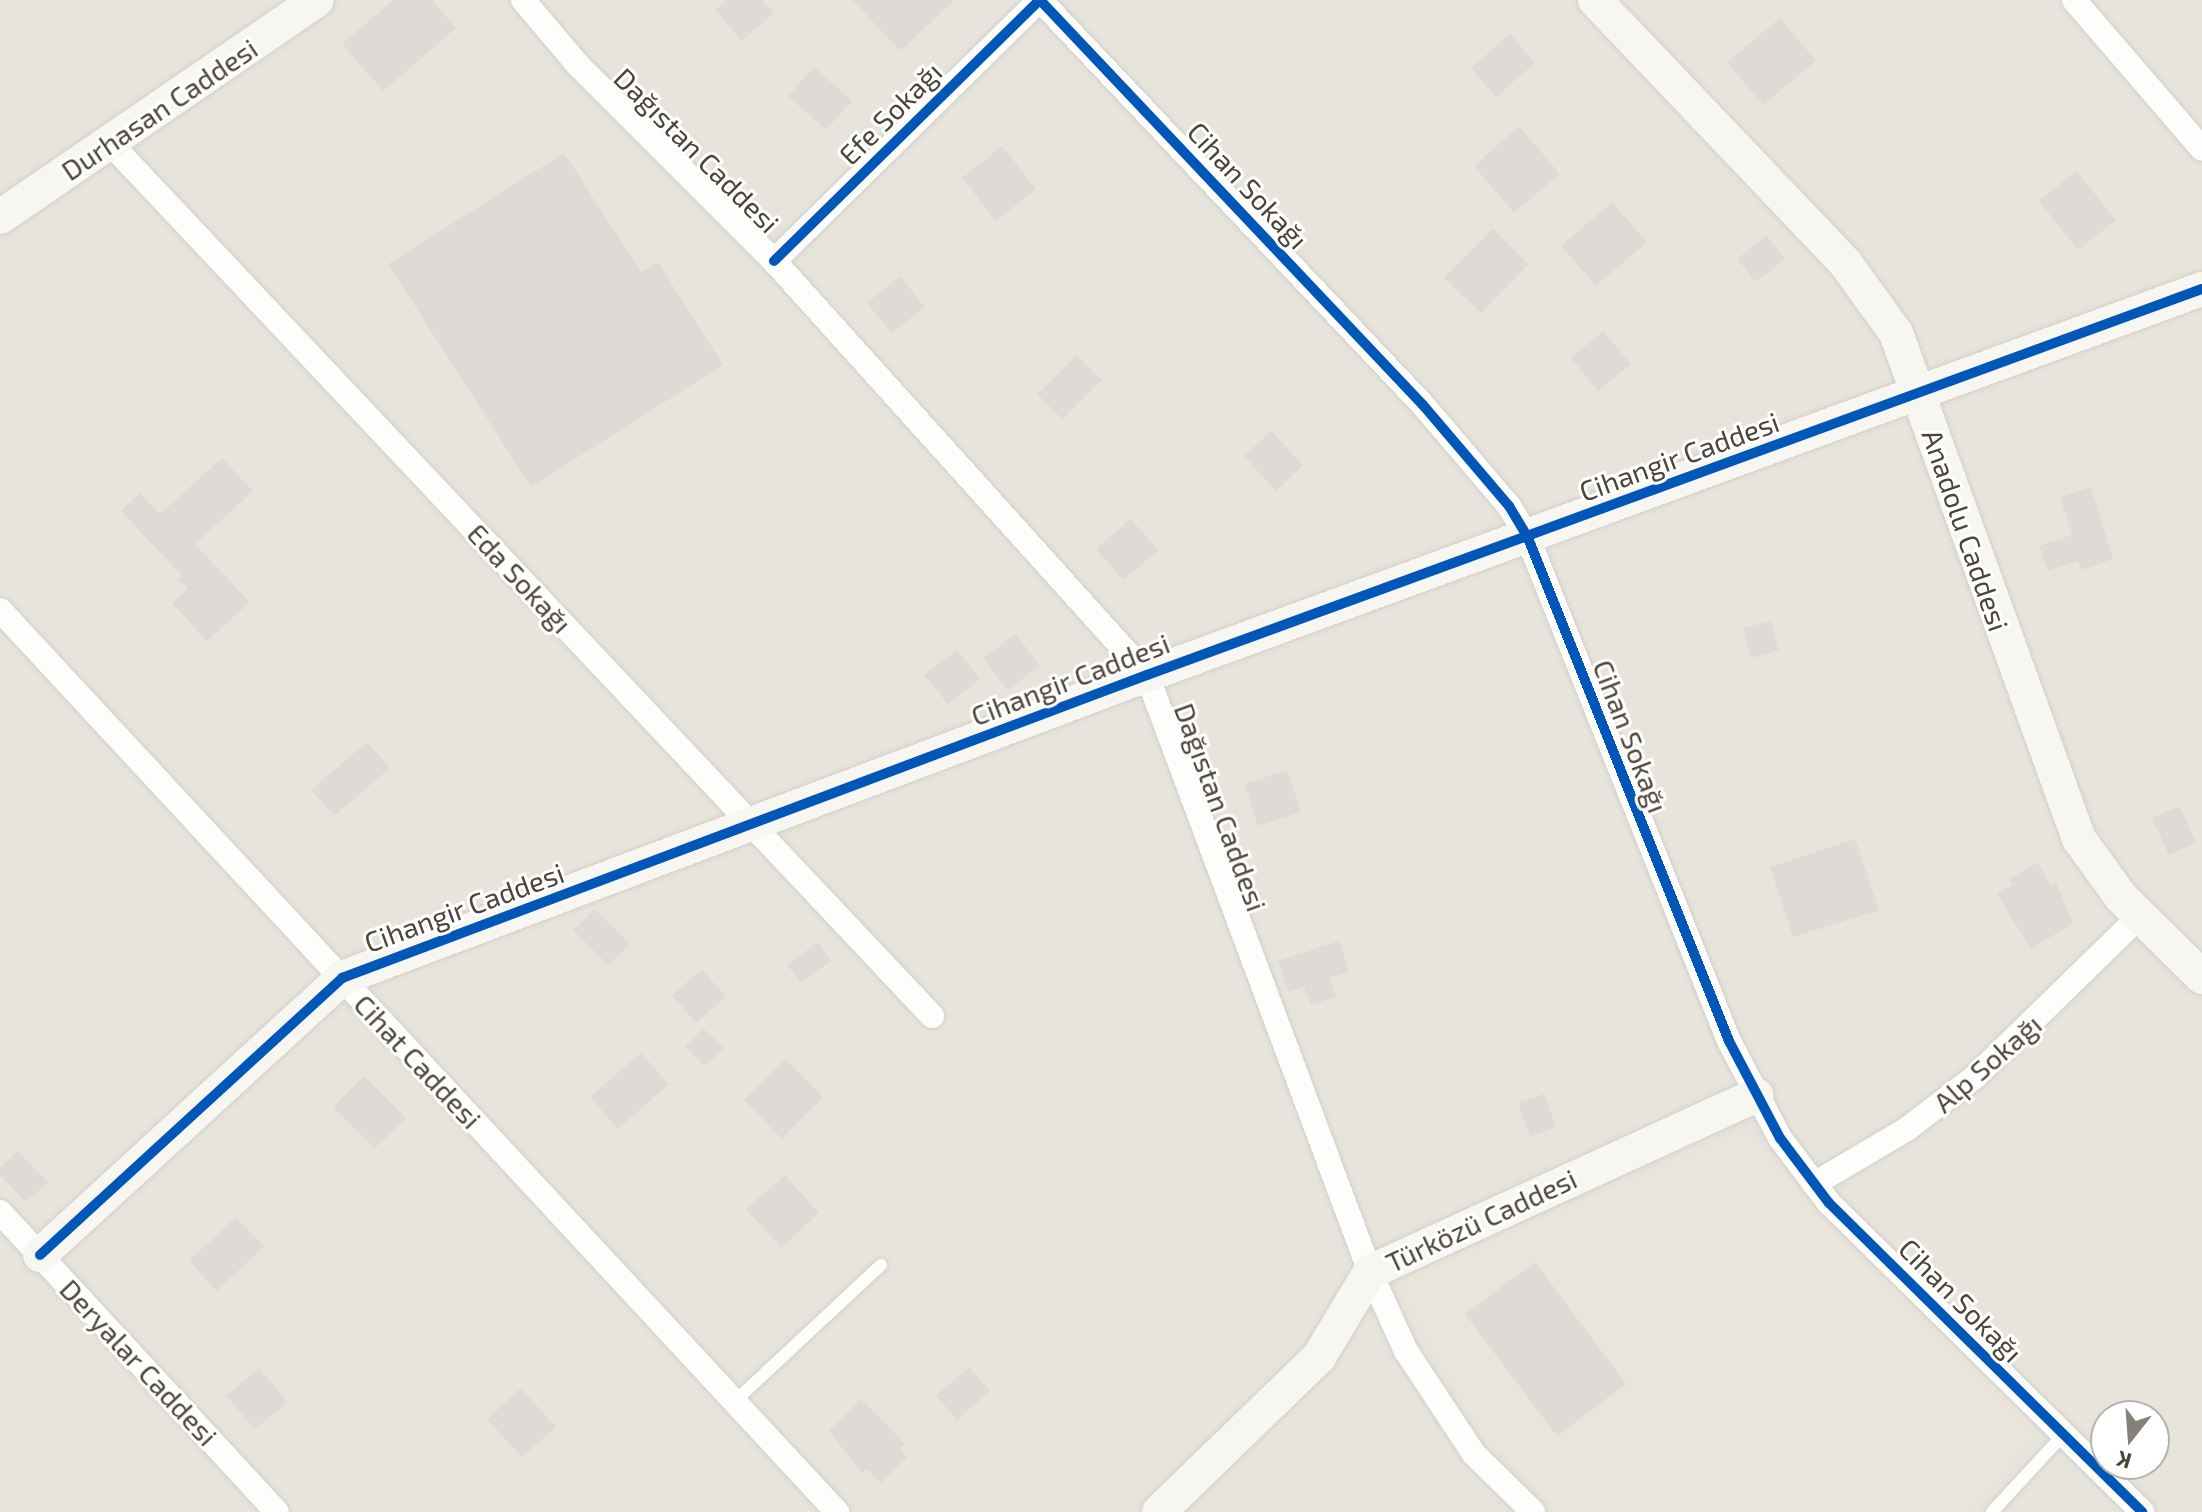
<!DOCTYPE html>
<meta charset="utf-8">
<style>
body{margin:0}
#map{position:relative;width:2202px;height:1512px;overflow:hidden;background:#f4f2ee;font-family:"Exo 2",sans-serif}
div>[style]{position:absolute}
.residential>*{inset:0;background:#e7e4dc}
.education>*{inset:0;background:#eae5da}
.building>*{inset:0;background:#dedbd6}
.roads{filter:drop-shadow(0 0 2px #d2d0cb) drop-shadow(0 0 2px #d2d0cb)}
.lane>*{height:12px;margin:-6px;padding:0 6px;transform-origin:6px;border-radius:6px;background:#fdfdfc}
.street>*{height:24px;margin:-12px;padding:0 12px;transform-origin:12px;border-radius:12px;background:#fdfdfc}
.secondary>*{height:34px;margin:-17px;padding:0 17px;transform-origin:17px;border-radius:17px;background:#f7f6f1}
.cycleway>*{height:10px;margin:-5px;padding:0 5px;transform-origin:5px;border-radius:5px;background:#0057b8}
span{translate:-50% -50%;white-space:nowrap;text-align:center;line-height:1.15;-webkit-text-stroke:6px #fff;paint-order:stroke}
.street-label{font-size:28px;color:#4b4439}
.north{position:absolute;left:2090px;top:1400px;width:80px;height:80px;box-sizing:border-box;background:#fff;border:2px solid #b7b4b0;border-radius:50%;rotate:197deg;font-size:22px;font-weight:700;line-height:32px;text-align:center;color:#4b4439}
.north::after{content:'';display:block;margin:auto;width:28px;height:36px;background:#868178;clip-path:polygon(50% 0,100% 100%,50% 72%,0 100%)}
</style>
<div id="map">
<div class="residential">
<i style="clip-path:polygon(evenodd,0 0,2202px 0,2202px 1512px,0 1512px,0 0,2106px 1416px,2154px 1416px,2154px 1464px,2106px 1464px,2106px 1416px)"></i>
</div>
<div class="education">
<i style="clip-path:polygon(1743px 1133px,2038px 1429px,1960px 1512px,1559px 1512px,1486px 1443px,1395px 1279px)"></i>
</div>
<div class="building">
<i style="clip-path:polygon(393px 0,432px 0,456px 28px,383px 91px,342px 44px)"></i>
<i style="clip-path:polygon(727px 0,762px 0,774px 13px,741px 41px,715px 10px)"></i>
<i style="clip-path:polygon(852px 0,954px 0,901px 51px)"></i>
<i style="clip-path:polygon(1780px 18px,1816px 61px,1763px 105px,1727px 62px)"></i>
<i style="clip-path:polygon(1510px 34px,1535px 63px,1496px 97px,1471px 68px)"></i>
<i style="clip-path:polygon(814px 67px,852px 101px,826px 130px,788px 96px)"></i>
<i style="clip-path:polygon(1519px 126px,1560px 174px,1514px 213px,1474px 166px)"></i>
<i style="clip-path:polygon(1002px 146px,1036px 189px,996px 221px,962px 178px)"></i>
<i style="clip-path:polygon(564px 153px,641px 272px,658px 262px,723px 365px,531px 487px,388px 264px)"></i>
<i style="clip-path:polygon(2076px 171px,2116px 220px,2078px 250px,2039px 201px)"></i>
<i style="clip-path:polygon(1612px 202px,1647px 242px,1596px 286px,1561px 246px)"></i>
<i style="clip-path:polygon(1493px 228px,1529px 264px,1481px 313px,1444px 278px)"></i>
<i style="clip-path:polygon(1766px 235px,1785px 259px,1756px 282px,1737px 259px)"></i>
<i style="clip-path:polygon(900px 276px,925px 307px,892px 333px,867px 303px)"></i>
<i style="clip-path:polygon(1603px 331px,1631px 364px,1598px 391px,1571px 358px)"></i>
<i style="clip-path:polygon(1076px 355px,1102px 380px,1062px 419px,1037px 394px)"></i>
<i style="clip-path:polygon(1271px 431px,1303px 465px,1276px 491px,1244px 456px)"></i>
<i style="clip-path:polygon(222px 458px,253px 491px,195px 544px,250px 602px,207px 641px,172px 603px,188px 589px,178px 579px,182px 576px,121px 511px,140px 493px,160px 514px)"></i>
<i style="clip-path:polygon(2091px 487px,2113px 559px,2082px 570px,2078px 561px,2048px 571px,2039px 546px,2072px 535px,2060px 497px)"></i>
<i style="clip-path:polygon(1131px 519px,1158px 550px,1123px 580px,1096px 549px)"></i>
<i style="clip-path:polygon(1771px 621px,1779px 650px,1751px 658px,1743px 628px)"></i>
<i style="clip-path:polygon(1016px 634px,1040px 666px,1007px 690px,983px 658px)"></i>
<i style="clip-path:polygon(957px 650px,980px 679px,948px 704px,924px 675px)"></i>
<i style="clip-path:polygon(367px 742px,390px 768px,334px 816px,311px 790px)"></i>
<i style="clip-path:polygon(1287px 770px,1301px 812px,1258px 826px,1245px 784px)"></i>
<i style="clip-path:polygon(2179px 806px,2196px 842px,2169px 855px,2152px 818px)"></i>
<i style="clip-path:polygon(1855px 839px,1879px 910px,1793px 937px,1770px 867px)"></i>
<i style="clip-path:polygon(2037px 862px,2051px 886px,2056px 882px,2073px 923px,2031px 949px,1997px 894px,2013px 885px,2009px 879px)"></i>
<i style="clip-path:polygon(594px 909px,630px 944px,608px 965px,573px 930px)"></i>
<i style="clip-path:polygon(1339px 941px,1350px 972px,1330px 978px,1336px 997px,1311px 1005px,1304px 987px,1288px 992px,1278px 961px)"></i>
<i style="clip-path:polygon(818px 942px,831px 961px,801px 983px,787px 965px)"></i>
<i style="clip-path:polygon(702px 969px,726px 997px,696px 1023px,672px 995px)"></i>
<i style="clip-path:polygon(703px 1028px,724px 1048px,705px 1066px,685px 1047px)"></i>
<i style="clip-path:polygon(641px 1053px,669px 1084px,618px 1129px,590px 1097px)"></i>
<i style="clip-path:polygon(785px 1059px,824px 1097px,782px 1139px,744px 1100px)"></i>
<i style="clip-path:polygon(364px 1076px,406px 1118px,375px 1148px,333px 1107px)"></i>
<i style="clip-path:polygon(1544px 1094px,1556px 1127px,1530px 1137px,1518px 1103px)"></i>
<i style="clip-path:polygon(18px 1151px,48px 1182px,26px 1202px,0 1175px,0 1168px)"></i>
<i style="clip-path:polygon(785px 1175px,819px 1213px,781px 1248px,746px 1209px)"></i>
<i style="clip-path:polygon(236px 1217px,264px 1246px,217px 1291px,189px 1261px)"></i>
<i style="clip-path:polygon(1535px 1262px,1626px 1384px,1557px 1436px,1465px 1314px)"></i>
<i style="clip-path:polygon(969px 1367px,990px 1391px,957px 1420px,936px 1395px)"></i>
<i style="clip-path:polygon(259px 1368px,288px 1402px,255px 1429px,226px 1396px)"></i>
<i style="clip-path:polygon(521px 1388px,556px 1427px,522px 1457px,487px 1419px)"></i>
<i style="clip-path:polygon(861px 1399px,905px 1444px,900px 1448px,907px 1457px,881px 1483px,867px 1469px,862px 1473px,829px 1431px)"></i>
</div>
<div class="roads">
<div class="lane">
<i style="left:734px;top:1402px;width:201px;rotate:-43deg"></i>
<i style="left:1992px;top:1512px;width:105px;rotate:-47.3deg"></i>
</div>
<div class="street">
<i style="left:523px;top:0;width:84px;rotate:49.8deg"></i>
<i style="left:577px;top:64px;width:279px;rotate:45deg"></i>
<i style="left:774px;top:261px;width:557px;rotate:47.98deg"></i>
<i style="left:1147px;top:675px;width:637px;rotate:69.52deg"></i>
<i style="left:1370px;top:1272px;width:87px;rotate:65.5deg"></i>
<i style="left:1406px;top:1351px;width:123px;rotate:56.6deg"></i>
<i style="left:1474px;top:1454px;width:83px;rotate:44.5deg"></i>
<i style="left:2074px;top:0;width:196px;rotate:49.3deg"></i>
<i style="left:108px;top:141px;width:1202px;rotate:46.72deg"></i>
<i style="left:774px;top:261px;width:373px;rotate:-44.5deg"></i>
<i style="left:1040px;top:0;width:557px;rotate:46.6deg"></i>
<i style="left:1423px;top:405px;width:133px;rotate:49.6deg"></i>
<i style="left:1509px;top:506px;width:37px;rotate:59deg"></i>
<i style="left:1528px;top:538px;width:542px;rotate:68.22deg"></i>
<i style="left:1729px;top:1041px;width:110px;rotate:62.3deg"></i>
<i style="left:1780px;top:1138px;width:81px;rotate:53deg"></i>
<i style="left:1829px;top:1203px;width:440px;rotate:44.6deg"></i>
<i style="left:0;top:610px;width:1231px;rotate:47.14deg"></i>
<i style="left:1814px;top:1184px;width:108px;rotate:-30.6deg"></i>
<i style="left:1907px;top:1129px;width:87px;rotate:-37.5deg"></i>
<i style="left:1976px;top:1076px;width:229px;rotate:-44.3deg"></i>
<i style="left:0;top:1212px;width:408px;rotate:47.3deg"></i>
</div>
<div class="secondary">
<i style="left:1595px;top:0;width:364px;rotate:46.4deg"></i>
<i style="left:1846px;top:264px;width:85px;rotate:54.1deg"></i>
<i style="left:1896px;top:333px;width:538px;rotate:70.12deg"></i>
<i style="left:2079px;top:839px;width:72px;rotate:54.1deg"></i>
<i style="left:2121px;top:897px;width:114px;rotate:44.6deg"></i>
<i style="left:0;top:217px;width:384px;rotate:-34.4deg"></i>
<i style="left:40px;top:1255px;width:410px;rotate:-42.5deg"></i>
<i style="left:342px;top:978px;width:860px;rotate:-20.63deg"></i>
<i style="left:1147px;top:675px;width:1123px;rotate:-20.1deg"></i>
<i style="left:1159px;top:1512px;width:223px;rotate:-44.1deg"></i>
<i style="left:1319px;top:1357px;width:99px;rotate:-59deg"></i>
<i style="left:1370px;top:1272px;width:425px;rotate:-24.6deg"></i>
</div>
</div>
<div class="cycleway">
<i style="left:774px;top:261px;width:373px;rotate:-44.5deg"></i>
<i style="left:1040px;top:0;width:557px;rotate:46.6deg"></i>
<i style="left:1423px;top:405px;width:133px;rotate:49.6deg"></i>
<i style="left:1509px;top:506px;width:37px;rotate:59deg"></i>
<i style="left:1528px;top:538px;width:542px;rotate:68.22deg"></i>
<i style="left:1729px;top:1041px;width:110px;rotate:62.3deg"></i>
<i style="left:1780px;top:1138px;width:81px;rotate:53deg"></i>
<i style="left:1829px;top:1203px;width:440px;rotate:44.6deg"></i>
<i style="left:40px;top:1255px;width:410px;rotate:-42.5deg"></i>
<i style="left:342px;top:978px;width:860px;rotate:-20.63deg"></i>
<i style="left:1147px;top:675px;width:1123px;rotate:-20.1deg"></i>
</div>
<div class="street-label">
<span style="left:159px;top:109px;rotate:-34deg">Durhasan Caddesi</span>
<span style="left:890px;top:113px;rotate:-45deg">Efe Sokağı</span>
<span style="left:697px;top:150px;rotate:45deg">Dağıstan Caddesi</span>
<span style="left:1248px;top:185px;rotate:47deg">Cihan Sokağı</span>
<span style="left:1679px;top:456px;rotate:-20deg">Cihangir Caddesi</span>
<span style="left:1966px;top:530px;rotate:71deg">Anadolu Caddesi</span>
<span style="left:520px;top:578px;rotate:47deg">Eda Sokağı</span>
<span style="left:1070px;top:679px;rotate:-21deg">Cihangir Caddesi</span>
<span style="left:1631px;top:736px;rotate:69deg">Cihan Sokağı</span>
<span style="left:1221px;top:807px;rotate:70deg">Dağıstan Caddesi</span>
<span style="left:464px;top:907px;rotate:-20deg">Cihangir Caddesi</span>
<span style="left:418px;top:1061px;rotate:47deg">Cihat Caddesi</span>
<span style="left:1987px;top:1063px;rotate:-41deg">Alp Sokağı</span>
<span style="left:1481px;top:1220px;rotate:-25deg">Türközü Caddesi</span>
<span style="left:1961px;top:1300px;rotate:45deg">Cihan Sokağı</span>
<span style="left:139px;top:1362px;rotate:47deg">Deryalar Caddesi</span>
</div>
<div class="north">K</div>
</div>
